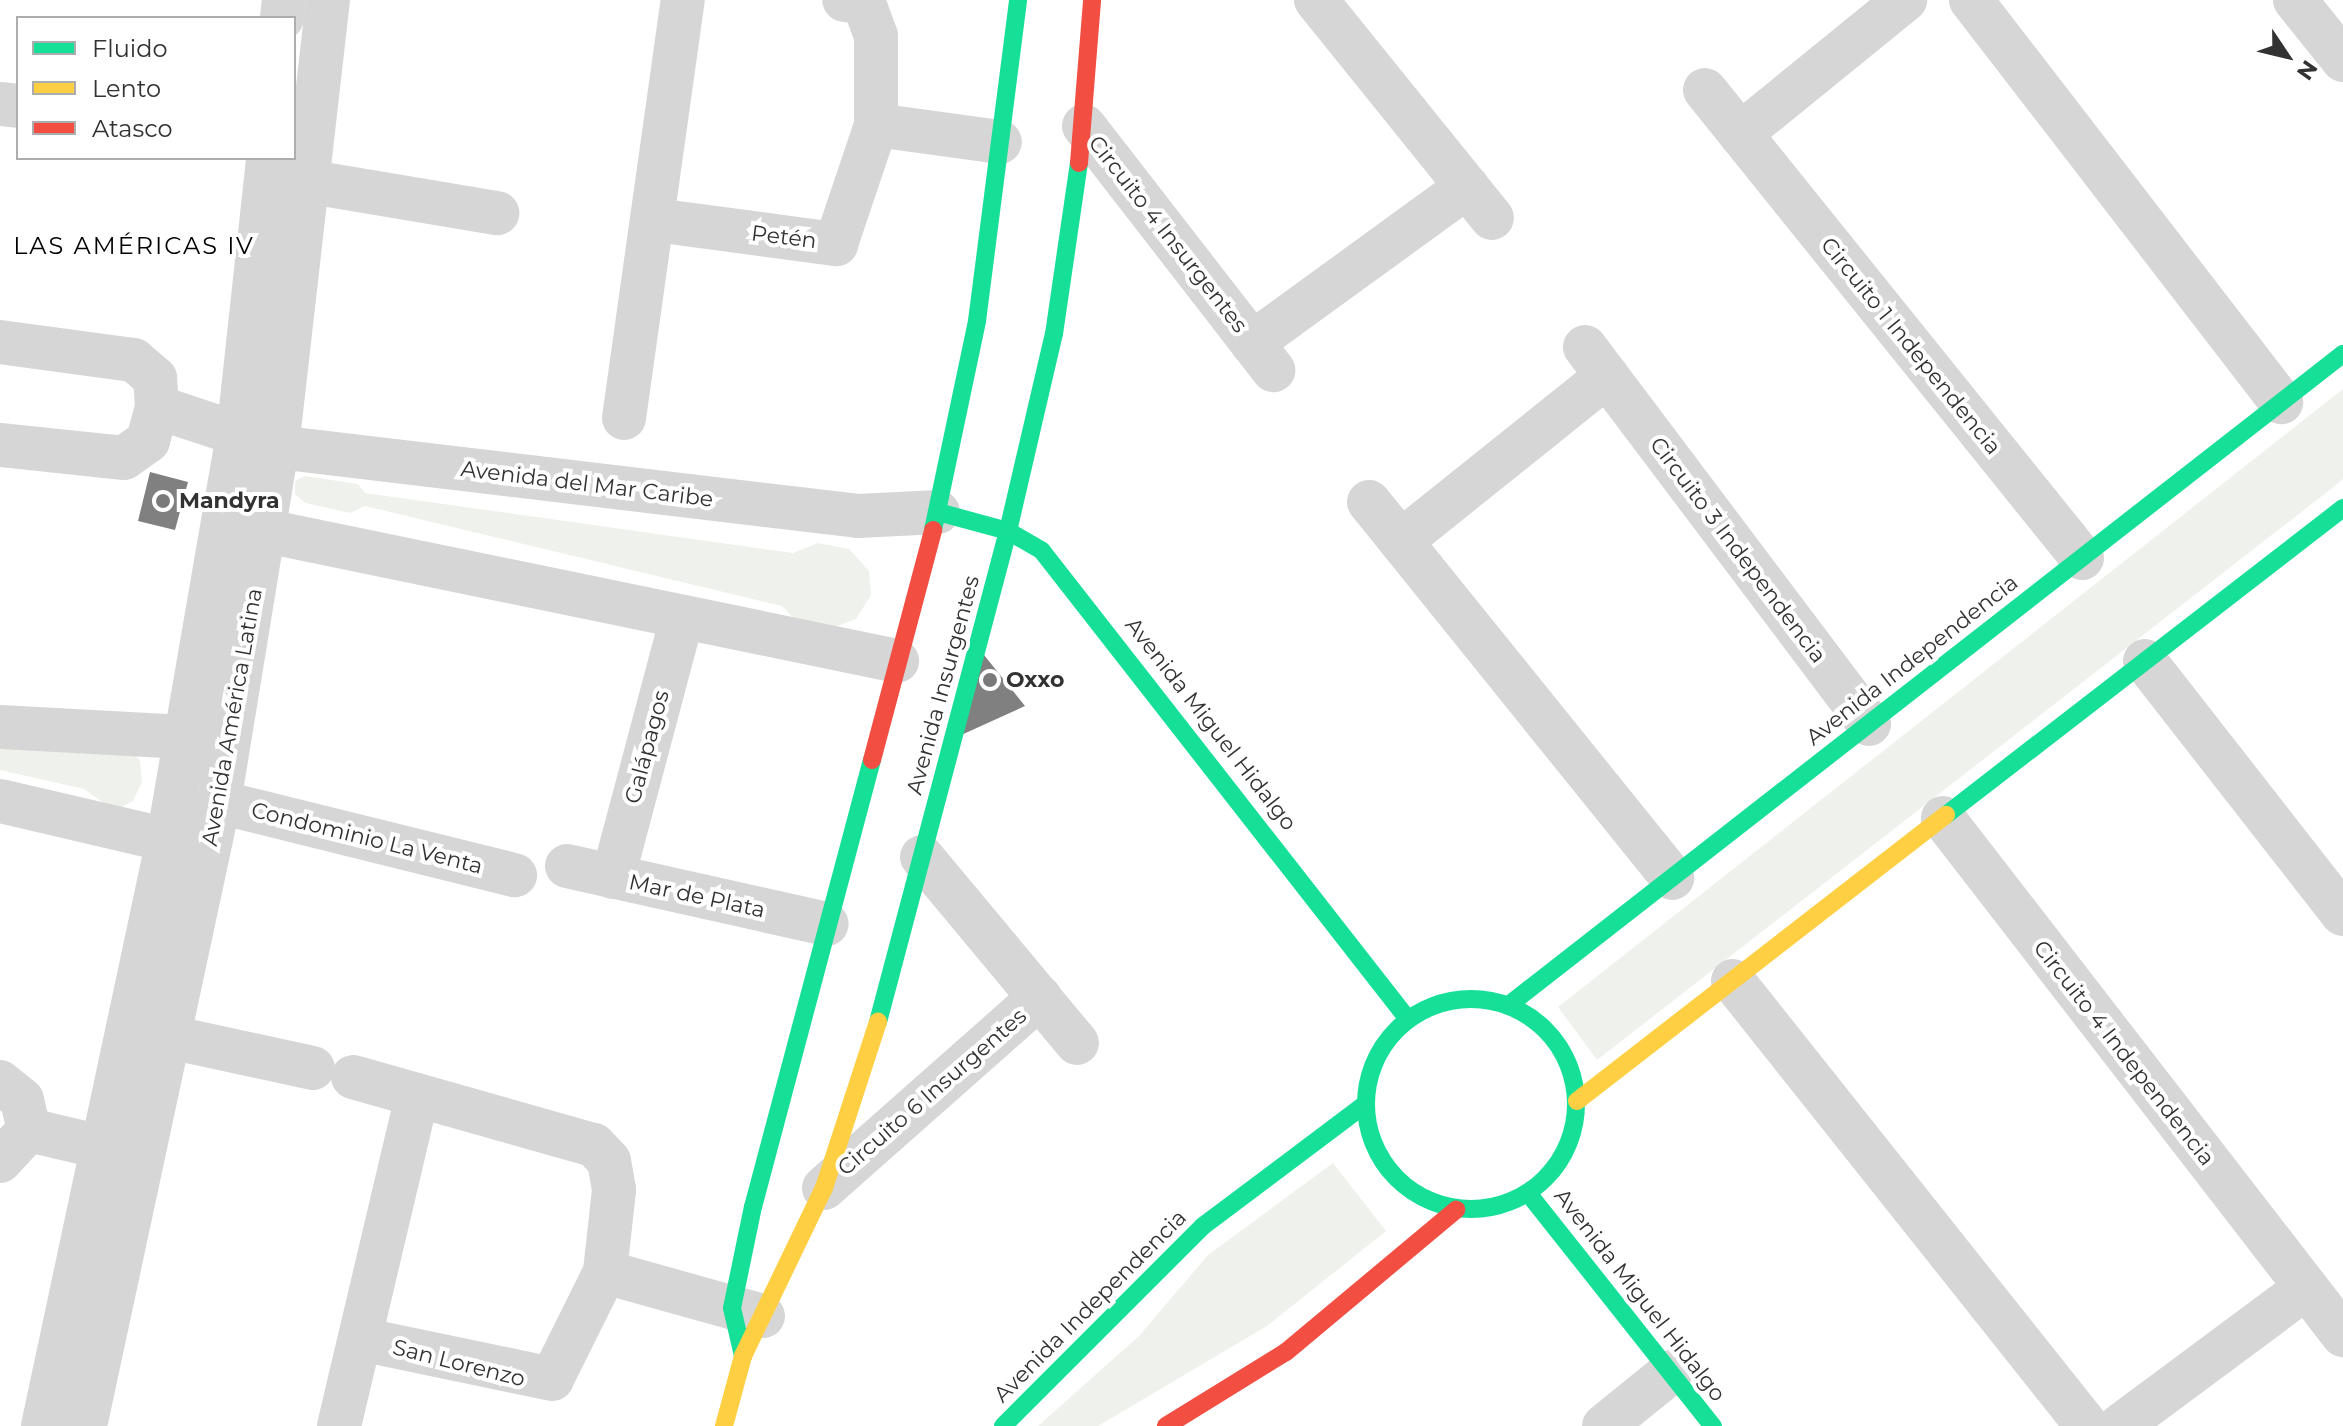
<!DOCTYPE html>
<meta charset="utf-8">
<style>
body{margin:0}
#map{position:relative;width:2343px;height:1426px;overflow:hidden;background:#fff;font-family:Montserrat,sans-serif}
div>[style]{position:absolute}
.green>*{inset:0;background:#eff2ec}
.building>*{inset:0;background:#808080}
.street>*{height:44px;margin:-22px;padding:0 22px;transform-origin:22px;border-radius:22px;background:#d6d6d6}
.fast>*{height:18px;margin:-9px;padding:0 9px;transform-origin:9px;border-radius:9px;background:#16e098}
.fast>.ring{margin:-9px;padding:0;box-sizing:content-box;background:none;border:18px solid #16e098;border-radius:50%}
.slow>*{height:18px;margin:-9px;padding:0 9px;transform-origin:9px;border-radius:9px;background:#ffcf43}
.jam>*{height:18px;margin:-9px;padding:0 9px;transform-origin:9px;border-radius:9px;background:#f24e42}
.dots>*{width:22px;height:22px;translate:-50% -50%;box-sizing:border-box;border:4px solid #fff;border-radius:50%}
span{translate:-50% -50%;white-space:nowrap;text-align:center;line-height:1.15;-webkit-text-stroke:8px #fff;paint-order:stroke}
.street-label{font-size:22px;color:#323232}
.poi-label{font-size:22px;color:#323232;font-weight:700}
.left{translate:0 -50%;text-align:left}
.neighbourhood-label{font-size:24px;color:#000;letter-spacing:2px}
.legend{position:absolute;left:16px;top:16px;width:280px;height:144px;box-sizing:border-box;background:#fff;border:2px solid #adadad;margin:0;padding:10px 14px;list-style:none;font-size:24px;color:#323232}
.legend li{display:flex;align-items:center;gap:16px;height:40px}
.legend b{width:40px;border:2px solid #adadad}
.north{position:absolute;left:2247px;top:16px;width:80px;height:80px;-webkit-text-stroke:6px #fff;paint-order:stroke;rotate:125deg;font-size:22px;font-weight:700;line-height:32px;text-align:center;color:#323232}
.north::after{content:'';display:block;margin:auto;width:28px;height:36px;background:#323232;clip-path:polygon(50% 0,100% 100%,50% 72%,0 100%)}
</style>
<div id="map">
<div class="green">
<i style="clip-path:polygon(2343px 389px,2343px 479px,2336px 485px,1597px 1060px,1558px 1007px)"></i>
<i style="clip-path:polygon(305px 476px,358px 484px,365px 493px,793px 553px,818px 543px,849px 549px,869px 571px,871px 595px,856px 619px,827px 630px,802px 627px,782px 606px,365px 506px,350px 513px,305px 503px,295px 494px,295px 481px)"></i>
<i style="clip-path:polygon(0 742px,124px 745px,140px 760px,142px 782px,133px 801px,115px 811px,84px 789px,0 770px)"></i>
<i style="clip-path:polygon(1333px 1163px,1386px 1231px,1267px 1326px,1098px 1426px,1038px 1426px,1139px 1336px,1208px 1255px)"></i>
</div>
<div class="building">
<i style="clip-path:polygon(150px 472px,188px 482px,175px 530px,138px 521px)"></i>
<i style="clip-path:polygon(984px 655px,1025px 706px,959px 736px)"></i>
</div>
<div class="street">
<i style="left:1316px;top:0;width:280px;rotate:51.1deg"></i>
<i style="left:1971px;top:0;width:508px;rotate:52.36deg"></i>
<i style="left:2295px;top:0;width:77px;rotate:51.3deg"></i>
<i style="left:282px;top:18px;width:18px;rotate:-84deg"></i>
<i style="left:1705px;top:90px;width:601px;rotate:51.15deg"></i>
<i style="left:0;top:104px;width:18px;rotate:6deg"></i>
<i style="left:876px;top:125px;width:125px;rotate:7.8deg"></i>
<i style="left:1084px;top:126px;width:309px;rotate:52.2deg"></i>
<i style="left:1740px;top:134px;width:213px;rotate:-39.1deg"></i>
<i style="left:311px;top:182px;width:189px;rotate:9.5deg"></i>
<i style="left:655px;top:220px;width:183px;rotate:7.6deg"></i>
<i style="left:836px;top:244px;width:126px;rotate:-71.4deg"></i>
<i style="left:876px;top:125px;width:89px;rotate:-90deg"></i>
<i style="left:876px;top:36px;width:35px;rotate:-110deg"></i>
<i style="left:864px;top:3px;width:20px;rotate:-171deg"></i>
<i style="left:0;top:342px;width:135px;rotate:7.7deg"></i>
<i style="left:134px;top:360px;width:28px;rotate:41deg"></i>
<i style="left:155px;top:378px;width:29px;rotate:86deg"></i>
<i style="left:157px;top:407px;width:35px;rotate:105deg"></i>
<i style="left:148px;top:441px;width:29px;rotate:145deg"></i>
<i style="left:124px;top:458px;width:125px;rotate:-174deg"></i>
<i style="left:1252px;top:343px;width:266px;rotate:-36deg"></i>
<i style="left:1585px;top:347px;width:472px;rotate:53deg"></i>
<i style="left:157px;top:407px;width:126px;rotate:18.4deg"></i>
<i style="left:277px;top:447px;width:585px;rotate:6.77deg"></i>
<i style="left:858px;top:516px;width:80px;rotate:-2.9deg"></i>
<i style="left:624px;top:418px;width:422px;rotate:-82deg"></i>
<i style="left:1369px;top:502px;width:483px;rotate:51.1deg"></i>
<i style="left:237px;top:525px;width:674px;rotate:11.64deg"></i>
<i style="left:1401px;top:541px;width:264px;rotate:-38.7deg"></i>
<i style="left:2145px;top:661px;width:321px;rotate:52deg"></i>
<i style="left:0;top:727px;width:185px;rotate:3.1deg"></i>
<i style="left:0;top:801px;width:172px;rotate:13.1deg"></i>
<i style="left:219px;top:802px;width:305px;rotate:13.9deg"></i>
<i style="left:1943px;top:818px;width:654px;rotate:52.27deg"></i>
<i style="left:922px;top:857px;width:242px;rotate:50.2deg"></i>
<i style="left:567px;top:866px;width:266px;rotate:12.6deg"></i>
<i style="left:613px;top:877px;width:269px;rotate:-75.1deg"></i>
<i style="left:1733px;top:981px;width:569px;rotate:51.5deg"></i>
<i style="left:174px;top:1038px;width:142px;rotate:12.2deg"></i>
<i style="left:353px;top:1077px;width:250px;rotate:15.8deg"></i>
<i style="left:594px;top:1145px;width:22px;rotate:47deg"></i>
<i style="left:609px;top:1161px;width:29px;rotate:80deg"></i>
<i style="left:614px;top:1190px;width:82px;rotate:96.3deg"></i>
<i style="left:605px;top:1272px;width:119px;rotate:116.4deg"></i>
<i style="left:552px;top:1379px;width:196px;rotate:-168.2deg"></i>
<i style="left:0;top:1082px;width:28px;rotate:39deg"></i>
<i style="left:22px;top:1100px;width:31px;rotate:77deg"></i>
<i style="left:29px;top:1130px;width:78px;rotate:13.3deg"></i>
<i style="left:0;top:1161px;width:42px;rotate:-46.9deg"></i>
<i style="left:824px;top:1188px;width:288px;rotate:-41.5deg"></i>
<i style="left:605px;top:1272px;width:164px;rotate:15.6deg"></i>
<i style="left:43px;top:1426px;width:599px;rotate:-77.96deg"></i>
<i style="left:168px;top:840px;width:410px;rotate:-80.2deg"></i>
<i style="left:238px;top:436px;width:280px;rotate:-83.8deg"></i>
<i style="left:85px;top:1426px;width:638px;rotate:-77.88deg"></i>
<i style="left:219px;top:802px;width:360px;rotate:-80.7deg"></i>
<i style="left:277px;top:447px;width:450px;rotate:-83.5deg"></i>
<i style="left:339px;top:1426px;width:340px;rotate:-76.7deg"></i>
<i style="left:1604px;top:1426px;width:86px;rotate:-38.9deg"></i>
<i style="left:2120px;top:1426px;width:232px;rotate:-36.6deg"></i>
</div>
<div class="fast">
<i style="left:938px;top:512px;width:73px;rotate:15.2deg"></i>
<i style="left:1008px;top:531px;width:39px;rotate:30deg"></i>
<i style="left:1042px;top:551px;width:593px;rotate:51.99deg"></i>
<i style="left:933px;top:530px;width:214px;rotate:-78.1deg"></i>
<i style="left:977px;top:321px;width:324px;rotate:-82.7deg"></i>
<i style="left:1946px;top:815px;width:502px;rotate:-37.71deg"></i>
<i class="ring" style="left:1366px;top:999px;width:192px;height:192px"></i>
<i style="left:1510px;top:1004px;width:1057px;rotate:-37.97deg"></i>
<i style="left:878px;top:1022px;width:508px;rotate:-75.17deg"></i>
<i style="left:1008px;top:531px;width:202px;rotate:-76.9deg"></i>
<i style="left:1054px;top:334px;width:173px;rotate:-81.7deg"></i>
<i style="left:1528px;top:1193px;width:298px;rotate:51.6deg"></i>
<i style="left:743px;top:1356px;width:49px;rotate:-102.9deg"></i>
<i style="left:732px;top:1308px;width:103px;rotate:-78.3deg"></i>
<i style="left:753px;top:1207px;width:463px;rotate:-75.1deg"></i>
<i style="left:1003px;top:1426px;width:283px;rotate:-45deg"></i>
<i style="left:1203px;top:1226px;width:201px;rotate:-36.9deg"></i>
</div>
<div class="slow">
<i style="left:1577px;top:1101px;width:467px;rotate:-37.8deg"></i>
<i style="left:724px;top:1426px;width:73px;rotate:-74.8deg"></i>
<i style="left:743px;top:1356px;width:187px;rotate:-64.3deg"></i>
<i style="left:824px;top:1188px;width:175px;rotate:-72deg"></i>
</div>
<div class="jam">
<i style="left:1079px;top:163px;width:164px;rotate:-85.4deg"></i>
<i style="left:872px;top:760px;width:238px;rotate:-75.1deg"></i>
<i style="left:1166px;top:1426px;width:141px;rotate:-31.7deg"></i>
<i style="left:1286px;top:1352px;width:222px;rotate:-39.9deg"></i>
</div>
<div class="dots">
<i style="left:163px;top:501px;background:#7a7a7a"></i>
<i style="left:990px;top:680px;background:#7a7a7a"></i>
</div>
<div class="street-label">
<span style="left:1168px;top:234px;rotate:52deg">Circuito 4 Insurgentes</span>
<span style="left:784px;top:237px;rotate:7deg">Petén</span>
<span style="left:1911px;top:346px;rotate:51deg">Circuito 1 Independencia</span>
<span style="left:587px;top:484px;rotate:7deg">Avenida del Mar Caribe</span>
<span style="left:1738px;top:550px;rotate:53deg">Circuito 3 Independencia</span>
<span style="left:1912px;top:660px;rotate:-38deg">Avenida Independencia</span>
<span style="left:943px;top:685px;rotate:-75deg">Avenida Insurgentes</span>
<span style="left:232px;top:717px;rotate:-80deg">Avenida América Latina</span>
<span style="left:1211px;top:724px;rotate:52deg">Avenida Miguel Hidalgo</span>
<span style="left:647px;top:747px;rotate:-75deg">Galápagos</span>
<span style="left:367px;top:838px;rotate:14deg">Condominio La Venta</span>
<span style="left:697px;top:896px;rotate:12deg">Mar de Plata</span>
<span style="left:2124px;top:1053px;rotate:52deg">Circuito 4 Independencia</span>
<span style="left:932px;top:1092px;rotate:-41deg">Circuito 6 Insurgentes</span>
<span style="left:1640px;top:1295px;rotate:52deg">Avenida Miguel Hidalgo</span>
<span style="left:1090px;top:1306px;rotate:-45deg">Avenida Independencia</span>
<span style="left:459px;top:1363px;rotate:14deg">San Lorenzo</span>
</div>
<div class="poi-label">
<span class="left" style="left:179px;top:501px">Mandyra</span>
<span class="left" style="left:1006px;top:680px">Oxxo</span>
</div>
<div class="neighbourhood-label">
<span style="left:134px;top:246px">LAS AMÉRICAS IV</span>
</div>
<ul class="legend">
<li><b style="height:10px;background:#16e098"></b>Fluido</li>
<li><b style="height:10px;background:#ffcf43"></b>Lento</li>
<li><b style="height:10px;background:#f24e42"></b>Atasco</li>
</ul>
<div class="north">N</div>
</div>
